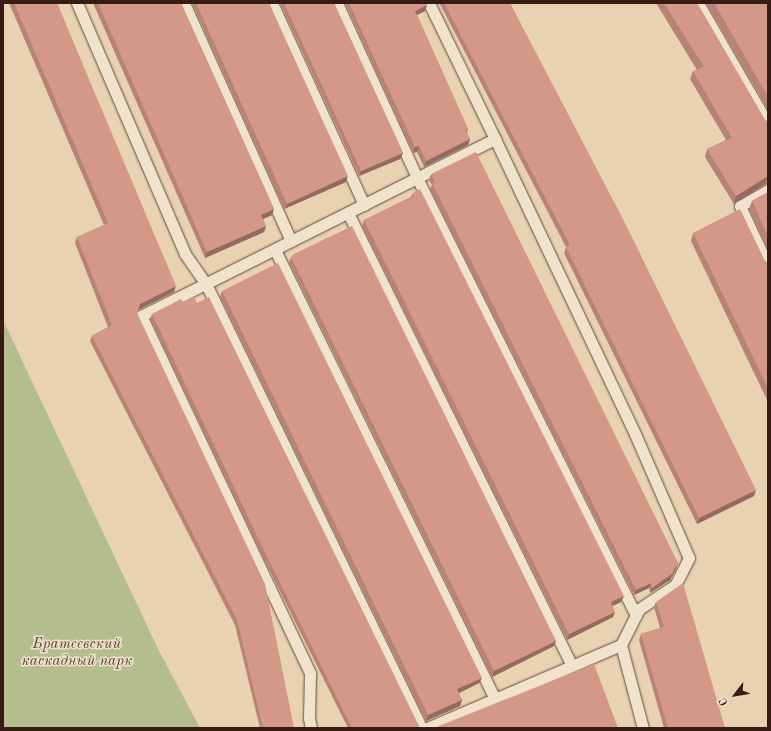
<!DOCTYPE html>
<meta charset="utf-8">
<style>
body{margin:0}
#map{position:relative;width:771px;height:731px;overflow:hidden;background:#e8d2b2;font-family:"Old Standard TT",serif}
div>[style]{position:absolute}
.green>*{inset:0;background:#b3bd8e}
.roads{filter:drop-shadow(0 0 1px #624a3a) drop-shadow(0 0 1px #624a3a)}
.lane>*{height:11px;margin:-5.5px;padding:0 5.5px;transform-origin:5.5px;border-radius:5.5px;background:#f0e2cd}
.wall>*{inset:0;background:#b68376}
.shaded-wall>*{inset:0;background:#946a60}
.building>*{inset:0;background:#d49889}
span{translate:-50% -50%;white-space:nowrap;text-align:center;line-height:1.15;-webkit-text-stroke:3px #f0e2cd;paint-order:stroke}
.park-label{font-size:15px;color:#554431;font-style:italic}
.frame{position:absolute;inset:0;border:4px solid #361c12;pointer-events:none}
.north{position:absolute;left:715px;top:675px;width:40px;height:40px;-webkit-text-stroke:3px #f0e2cd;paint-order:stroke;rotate:239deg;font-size:11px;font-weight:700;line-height:16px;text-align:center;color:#361c12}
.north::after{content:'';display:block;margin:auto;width:14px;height:18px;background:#361c12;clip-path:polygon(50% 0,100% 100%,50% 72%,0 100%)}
</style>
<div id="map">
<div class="green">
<i style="clip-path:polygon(3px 320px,159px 651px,200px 728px,3px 728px)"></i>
</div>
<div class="roads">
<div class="lane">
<i style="left:77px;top:3px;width:273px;rotate:66.7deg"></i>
<i style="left:185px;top:254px;width:37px;rotate:55deg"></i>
<i style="left:206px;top:284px;width:494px;rotate:64.1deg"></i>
<i style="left:184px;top:3px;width:261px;rotate:65.8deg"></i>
<i style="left:272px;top:3px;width:222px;rotate:65.5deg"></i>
<i style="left:337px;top:3px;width:192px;rotate:65.4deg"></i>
<i style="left:417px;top:178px;width:489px;rotate:63.4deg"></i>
<i style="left:698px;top:3px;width:140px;rotate:60deg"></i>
<i style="left:495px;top:139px;width:327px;rotate:64.6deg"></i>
<i style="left:635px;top:434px;width:135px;rotate:66.5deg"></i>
<i style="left:689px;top:558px;width:30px;rotate:117deg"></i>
<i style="left:675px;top:585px;width:43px;rotate:146.3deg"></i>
<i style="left:639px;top:609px;width:40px;rotate:116.6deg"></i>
<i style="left:768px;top:190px;width:32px;rotate:150deg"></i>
<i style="left:740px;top:206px;width:66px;rotate:65deg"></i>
<i style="left:348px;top:213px;width:505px;rotate:63.69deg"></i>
<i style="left:275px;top:250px;width:500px;rotate:63.9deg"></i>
<i style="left:311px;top:728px;width:10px;rotate:-101deg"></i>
<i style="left:309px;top:718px;width:45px;rotate:-88.7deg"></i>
<i style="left:310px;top:673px;width:395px;rotate:-115.3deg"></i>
<i style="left:141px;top:316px;width:396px;rotate:-26.6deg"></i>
<i style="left:495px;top:139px;width:151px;rotate:-115.9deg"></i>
<i style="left:427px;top:728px;width:211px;rotate:-23.2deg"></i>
<i style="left:621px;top:645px;width:86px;rotate:75.2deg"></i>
</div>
</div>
<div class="wall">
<i style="clip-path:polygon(9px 3px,57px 3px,174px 292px,138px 310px,137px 313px,294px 728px,260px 728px,235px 625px,90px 341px,92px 336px,108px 327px,75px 243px,77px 237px,104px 225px)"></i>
<i style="clip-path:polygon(93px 3px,181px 3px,274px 209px,272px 215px,263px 219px,266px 226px,264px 232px,205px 258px)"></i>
<i style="clip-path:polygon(192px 3px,269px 3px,346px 182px,284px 209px)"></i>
<i style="clip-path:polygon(280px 3px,334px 3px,403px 153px,400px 159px,359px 176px)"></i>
<i style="clip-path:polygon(345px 3px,426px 3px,427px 5px,425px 11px,417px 15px,468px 129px,467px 133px,470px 139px,468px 145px,424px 167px,417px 152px,413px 153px)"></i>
<i style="clip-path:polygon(436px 3px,510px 3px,754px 496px,697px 524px,564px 253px,566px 247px,440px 4px,438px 5px)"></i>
<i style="clip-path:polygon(656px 3px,697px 3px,765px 120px,768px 122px,768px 185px,765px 184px,734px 204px,705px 157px,707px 149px,726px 140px,690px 79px,693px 71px,697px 70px)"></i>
<i style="clip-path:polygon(706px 3px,768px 3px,768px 110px)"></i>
<i style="clip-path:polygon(431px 174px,678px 563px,676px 569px,670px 580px,650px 593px,649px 588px,634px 595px,430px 189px,432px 185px,429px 180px)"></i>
<i style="clip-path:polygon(768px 192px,768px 251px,749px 209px,752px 201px)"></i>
<i style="clip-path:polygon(413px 193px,621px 602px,612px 606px,613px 617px,567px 640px,362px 226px,364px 220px,411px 197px)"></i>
<i style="clip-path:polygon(693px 233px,765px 261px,768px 263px,768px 402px,691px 241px)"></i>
<i style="clip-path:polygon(291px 257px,556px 641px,554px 646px,492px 677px,289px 262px)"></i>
<i style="clip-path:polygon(222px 291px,482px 678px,479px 683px,459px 693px,462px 700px,460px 706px,426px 721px,220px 297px)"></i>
<i style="clip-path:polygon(152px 314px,420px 728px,422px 728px,348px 728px,257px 545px,150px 319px)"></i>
<i style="clip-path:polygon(656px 602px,725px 728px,664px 728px,639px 640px,641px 634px,660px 628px,654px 607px)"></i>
</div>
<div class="shaded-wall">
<i style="clip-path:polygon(427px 5px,425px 11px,413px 17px,415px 11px)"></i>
<i style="clip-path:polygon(470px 139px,468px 145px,424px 167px,426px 161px)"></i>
<i style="clip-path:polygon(419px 146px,417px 152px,413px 153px,415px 147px)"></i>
<i style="clip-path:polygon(403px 153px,400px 159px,359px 176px,361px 171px)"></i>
<i style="clip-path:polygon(348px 176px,346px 182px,284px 209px,287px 204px)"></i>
<i style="clip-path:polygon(768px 176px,765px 184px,734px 204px,736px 196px)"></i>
<i style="clip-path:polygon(274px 209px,272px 215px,259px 221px,261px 215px)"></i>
<i style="clip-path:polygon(266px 226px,264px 232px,205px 258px,207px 252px)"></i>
<i style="clip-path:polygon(176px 286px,174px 292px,138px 310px,140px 304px)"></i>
<i style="clip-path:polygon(756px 490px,754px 496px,697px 524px,699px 518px)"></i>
<i style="clip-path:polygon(678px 563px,676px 569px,670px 580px,650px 593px,652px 588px)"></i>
<i style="clip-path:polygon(651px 583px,649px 588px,634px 595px,636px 590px)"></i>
<i style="clip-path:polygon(624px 596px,621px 602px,608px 608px,611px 602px)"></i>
<i style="clip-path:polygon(615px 612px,613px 617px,567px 640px,569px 634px)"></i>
<i style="clip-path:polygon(556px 641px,554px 646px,492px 677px,494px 671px)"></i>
<i style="clip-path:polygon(482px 678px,479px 683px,455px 695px,457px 689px)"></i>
<i style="clip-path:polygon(462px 700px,460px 706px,426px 721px,428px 715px)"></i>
</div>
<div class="building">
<i style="clip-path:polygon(14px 3px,57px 3px,176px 286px,140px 304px,137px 313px,265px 584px,294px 728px,263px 728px,237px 620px,92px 336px,112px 325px,77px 237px,108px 223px)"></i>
<i style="clip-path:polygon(98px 3px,181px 3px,274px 209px,261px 215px,266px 226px,207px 252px)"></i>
<i style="clip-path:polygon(196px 3px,269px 3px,348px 176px,287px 204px)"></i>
<i style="clip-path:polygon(284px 3px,334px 3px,403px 153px,361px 171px)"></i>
<i style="clip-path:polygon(349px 3px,426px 3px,427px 5px,415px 11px,468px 129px,465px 130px,470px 139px,426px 161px,419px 146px,415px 147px)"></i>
<i style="clip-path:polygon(444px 3px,510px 3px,623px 219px,756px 490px,699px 518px,566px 247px,570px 245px)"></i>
<i style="clip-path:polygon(664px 3px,697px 3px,765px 120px,768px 122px,768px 176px,736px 196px,707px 149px,732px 138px,693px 71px,704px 67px)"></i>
<i style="clip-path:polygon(714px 3px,768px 3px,768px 97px)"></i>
<i style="clip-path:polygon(476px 152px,678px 563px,672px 574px,652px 588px,651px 583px,636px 590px,432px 183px,435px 182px,431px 174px)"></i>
<i style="clip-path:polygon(420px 189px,624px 596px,611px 602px,615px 612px,569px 634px,364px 220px,415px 196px,413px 193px)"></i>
<i style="clip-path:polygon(768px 192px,768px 237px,752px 201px)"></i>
<i style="clip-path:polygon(740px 209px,765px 261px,768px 263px,768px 388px,693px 233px)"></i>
<i style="clip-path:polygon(352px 226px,556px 641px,494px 671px,291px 257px,294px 254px)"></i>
<i style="clip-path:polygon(278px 263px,482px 678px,457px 689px,462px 700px,428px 715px,222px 291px)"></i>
<i style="clip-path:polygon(194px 296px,197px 303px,209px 297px,420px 728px,422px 728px,352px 728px,259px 540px,152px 314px,181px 299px,183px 302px)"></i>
<i style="clip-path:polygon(683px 583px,725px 728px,668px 728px,641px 634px,664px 627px,656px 602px)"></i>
<i style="clip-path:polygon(594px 664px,618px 728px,434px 728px)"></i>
</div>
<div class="park-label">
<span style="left:77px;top:653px">Братеевский<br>каскадный парк</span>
</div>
<div class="frame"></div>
<div class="north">С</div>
</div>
